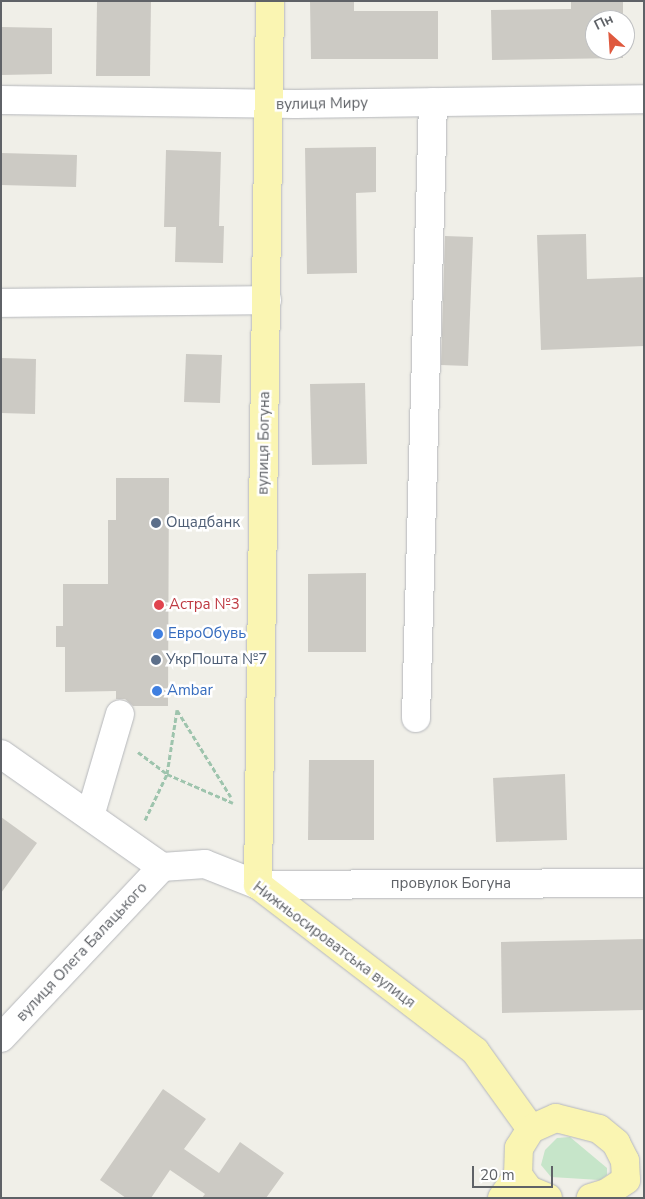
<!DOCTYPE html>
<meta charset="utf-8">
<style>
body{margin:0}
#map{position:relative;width:645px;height:1199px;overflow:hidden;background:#f0efe8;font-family:"Nunito Sans",sans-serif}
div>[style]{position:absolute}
.green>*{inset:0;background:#c6e5c9}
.building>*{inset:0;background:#cccac4}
.path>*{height:3px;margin-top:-1.5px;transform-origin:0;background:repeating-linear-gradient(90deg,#9ec4ad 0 5px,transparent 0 7.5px)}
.roads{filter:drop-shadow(0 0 1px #b5b7bb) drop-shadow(0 0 1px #b5b7bb)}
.minor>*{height:28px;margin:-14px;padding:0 14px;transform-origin:14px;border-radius:14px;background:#fff}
.major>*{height:28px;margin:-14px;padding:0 14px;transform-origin:14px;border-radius:14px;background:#faf5b2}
.dots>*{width:14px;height:14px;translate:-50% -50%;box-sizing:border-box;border:2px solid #fff;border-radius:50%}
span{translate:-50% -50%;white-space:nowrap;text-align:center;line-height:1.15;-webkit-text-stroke:5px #fff;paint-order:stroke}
.street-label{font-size:15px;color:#5f6267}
.service-label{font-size:15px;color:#4e5e75}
.left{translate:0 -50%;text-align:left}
.health-label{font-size:15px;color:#be3a42}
.shop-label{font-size:15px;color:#366cbe}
.frame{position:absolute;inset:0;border:2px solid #5f6267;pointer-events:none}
.north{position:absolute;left:585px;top:10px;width:50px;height:50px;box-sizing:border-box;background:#fff;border:1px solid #bfc0c2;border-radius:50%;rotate:334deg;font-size:14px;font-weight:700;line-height:20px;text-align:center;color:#5f6267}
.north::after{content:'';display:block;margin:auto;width:18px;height:22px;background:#df593e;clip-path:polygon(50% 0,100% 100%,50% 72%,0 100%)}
.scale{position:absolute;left:472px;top:1166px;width:81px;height:22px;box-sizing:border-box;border:2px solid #5f6267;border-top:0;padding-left:6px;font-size:15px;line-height:18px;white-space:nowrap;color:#5f6267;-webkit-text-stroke:4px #fff;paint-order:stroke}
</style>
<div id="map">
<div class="green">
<i style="clip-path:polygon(570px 1137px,607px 1168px,607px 1175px,600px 1180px,551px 1177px,541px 1165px,545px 1150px,557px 1138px)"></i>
</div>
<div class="building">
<i style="clip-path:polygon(97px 1px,151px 1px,150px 76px,96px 76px)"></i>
<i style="clip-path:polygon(310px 1px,354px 1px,354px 11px,438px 11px,438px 59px,311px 59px)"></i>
<i style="clip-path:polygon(571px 1px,623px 1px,623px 20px,595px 20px,595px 50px,623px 50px,623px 58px,492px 60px,491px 10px,571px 9px)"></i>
<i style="clip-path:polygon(1px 27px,52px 28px,52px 74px,1px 75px)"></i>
<i style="clip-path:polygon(376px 147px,376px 192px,356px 193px,357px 273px,307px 274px,305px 148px)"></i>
<i style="clip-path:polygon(166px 150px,221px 152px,219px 226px,224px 226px,223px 263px,175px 262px,176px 227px,164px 227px)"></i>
<i style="clip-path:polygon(1px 153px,77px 155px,76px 187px,1px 185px)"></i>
<i style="clip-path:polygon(586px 234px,587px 279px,644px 277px,644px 346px,541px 350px,537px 235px)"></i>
<i style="clip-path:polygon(445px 236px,473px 237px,468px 366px,441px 365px)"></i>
<i style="clip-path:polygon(186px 354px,222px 355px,220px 403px,184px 402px)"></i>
<i style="clip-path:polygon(1px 358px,36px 359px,35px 414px,1px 413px)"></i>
<i style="clip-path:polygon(365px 383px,367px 464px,312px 465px,310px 384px)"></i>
<i style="clip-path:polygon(116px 478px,169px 478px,168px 706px,133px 706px,125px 699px,116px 699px,116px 691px,65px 692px,65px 647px,56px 647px,56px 626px,63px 626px,63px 584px,108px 584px,108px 520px,116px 520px)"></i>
<i style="clip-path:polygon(366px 573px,366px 652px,308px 652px,308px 574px)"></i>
<i style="clip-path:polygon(309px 760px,374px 760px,374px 840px,308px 840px)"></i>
<i style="clip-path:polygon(565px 774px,567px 840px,496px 842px,493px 778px)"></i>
<i style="clip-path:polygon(1px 817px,37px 843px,1px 893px)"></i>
<i style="clip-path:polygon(644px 939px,644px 1010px,502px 1013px,501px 942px)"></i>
<i style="clip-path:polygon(163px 1089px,206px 1119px,184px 1149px,219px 1173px,240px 1142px,284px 1173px,266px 1198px,202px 1198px,205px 1194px,170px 1170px,151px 1198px,126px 1198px,100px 1180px)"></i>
</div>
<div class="path">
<i style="left:177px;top:710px;width:102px;rotate:58.2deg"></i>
<i style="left:138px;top:752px;width:36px;rotate:37deg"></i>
<i style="left:167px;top:774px;width:72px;rotate:23.7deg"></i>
<i style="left:145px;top:820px;width:51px;rotate:-64.4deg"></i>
<i style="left:167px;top:774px;width:65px;rotate:-81.1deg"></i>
</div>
<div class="roads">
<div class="minor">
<i style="left:1px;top:100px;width:294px;rotate:0.8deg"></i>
<i style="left:295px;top:104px;width:349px;rotate:-0.8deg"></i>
<i style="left:1px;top:303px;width:266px;rotate:-0.6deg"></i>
<i style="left:416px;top:718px;width:616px;rotate:-88.42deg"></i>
<i style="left:1px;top:754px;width:197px;rotate:35.1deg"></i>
<i style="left:162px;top:867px;width:43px;rotate:-4deg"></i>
<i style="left:205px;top:864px;width:57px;rotate:21.6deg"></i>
<i style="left:258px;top:885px;width:386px;rotate:-0.3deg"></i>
<i style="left:90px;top:816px;width:106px;rotate:-73.6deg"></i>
<i style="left:1px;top:1038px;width:235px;rotate:-46.7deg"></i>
</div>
<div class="major">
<i style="left:270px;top:1px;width:884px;rotate:90.78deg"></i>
<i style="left:258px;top:885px;width:273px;rotate:37.4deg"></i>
<i style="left:475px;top:1051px;width:96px;rotate:54.3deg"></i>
<i style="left:502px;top:1198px;width:28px;rotate:-55deg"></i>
<i style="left:548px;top:1198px;width:21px;rotate:-157deg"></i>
<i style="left:529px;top:1190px;width:19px;rotate:-126deg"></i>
<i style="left:518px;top:1175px;width:27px;rotate:-88deg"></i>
<i style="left:519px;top:1148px;width:22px;rotate:-58deg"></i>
<i style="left:531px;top:1129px;width:27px;rotate:-24deg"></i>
<i style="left:556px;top:1118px;width:44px;rotate:14.3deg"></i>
<i style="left:599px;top:1129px;width:22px;rotate:39deg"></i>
<i style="left:616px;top:1143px;width:20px;rotate:63deg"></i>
<i style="left:625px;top:1161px;width:19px;rotate:87deg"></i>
<i style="left:626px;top:1180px;width:23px;rotate:146deg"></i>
<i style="left:607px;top:1193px;width:17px;rotate:163deg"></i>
</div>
</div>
<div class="dots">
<i style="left:156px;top:523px;background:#5c6f8a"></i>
<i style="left:159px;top:605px;background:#e0444e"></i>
<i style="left:158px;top:634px;background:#3f7fe0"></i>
<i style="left:156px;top:660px;background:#5c6f8a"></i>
<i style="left:157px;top:691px;background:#3f7fe0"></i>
</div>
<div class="street-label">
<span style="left:322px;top:104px;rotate:-1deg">вулиця Миру</span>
<span style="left:264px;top:443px;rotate:-89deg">вулиця Богуна</span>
<span style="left:451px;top:884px">провулок Богуна</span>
<span style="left:334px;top:945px;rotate:37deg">Нижньосироватська вулиця</span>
<span style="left:82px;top:952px;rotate:-47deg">вулиця Олега Балацького</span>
</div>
<div class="service-label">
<span class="left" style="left:166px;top:523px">Ощадбанк</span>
<span class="left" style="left:166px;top:660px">УкрПошта №7</span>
</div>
<div class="health-label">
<span class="left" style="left:169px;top:605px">Астра №3</span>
</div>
<div class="shop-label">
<span class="left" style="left:168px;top:634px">ЕвроОбувь</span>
<span class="left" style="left:167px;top:691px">Ambar</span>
</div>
<div class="frame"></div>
<div class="north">Пн</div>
<div class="scale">20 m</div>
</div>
